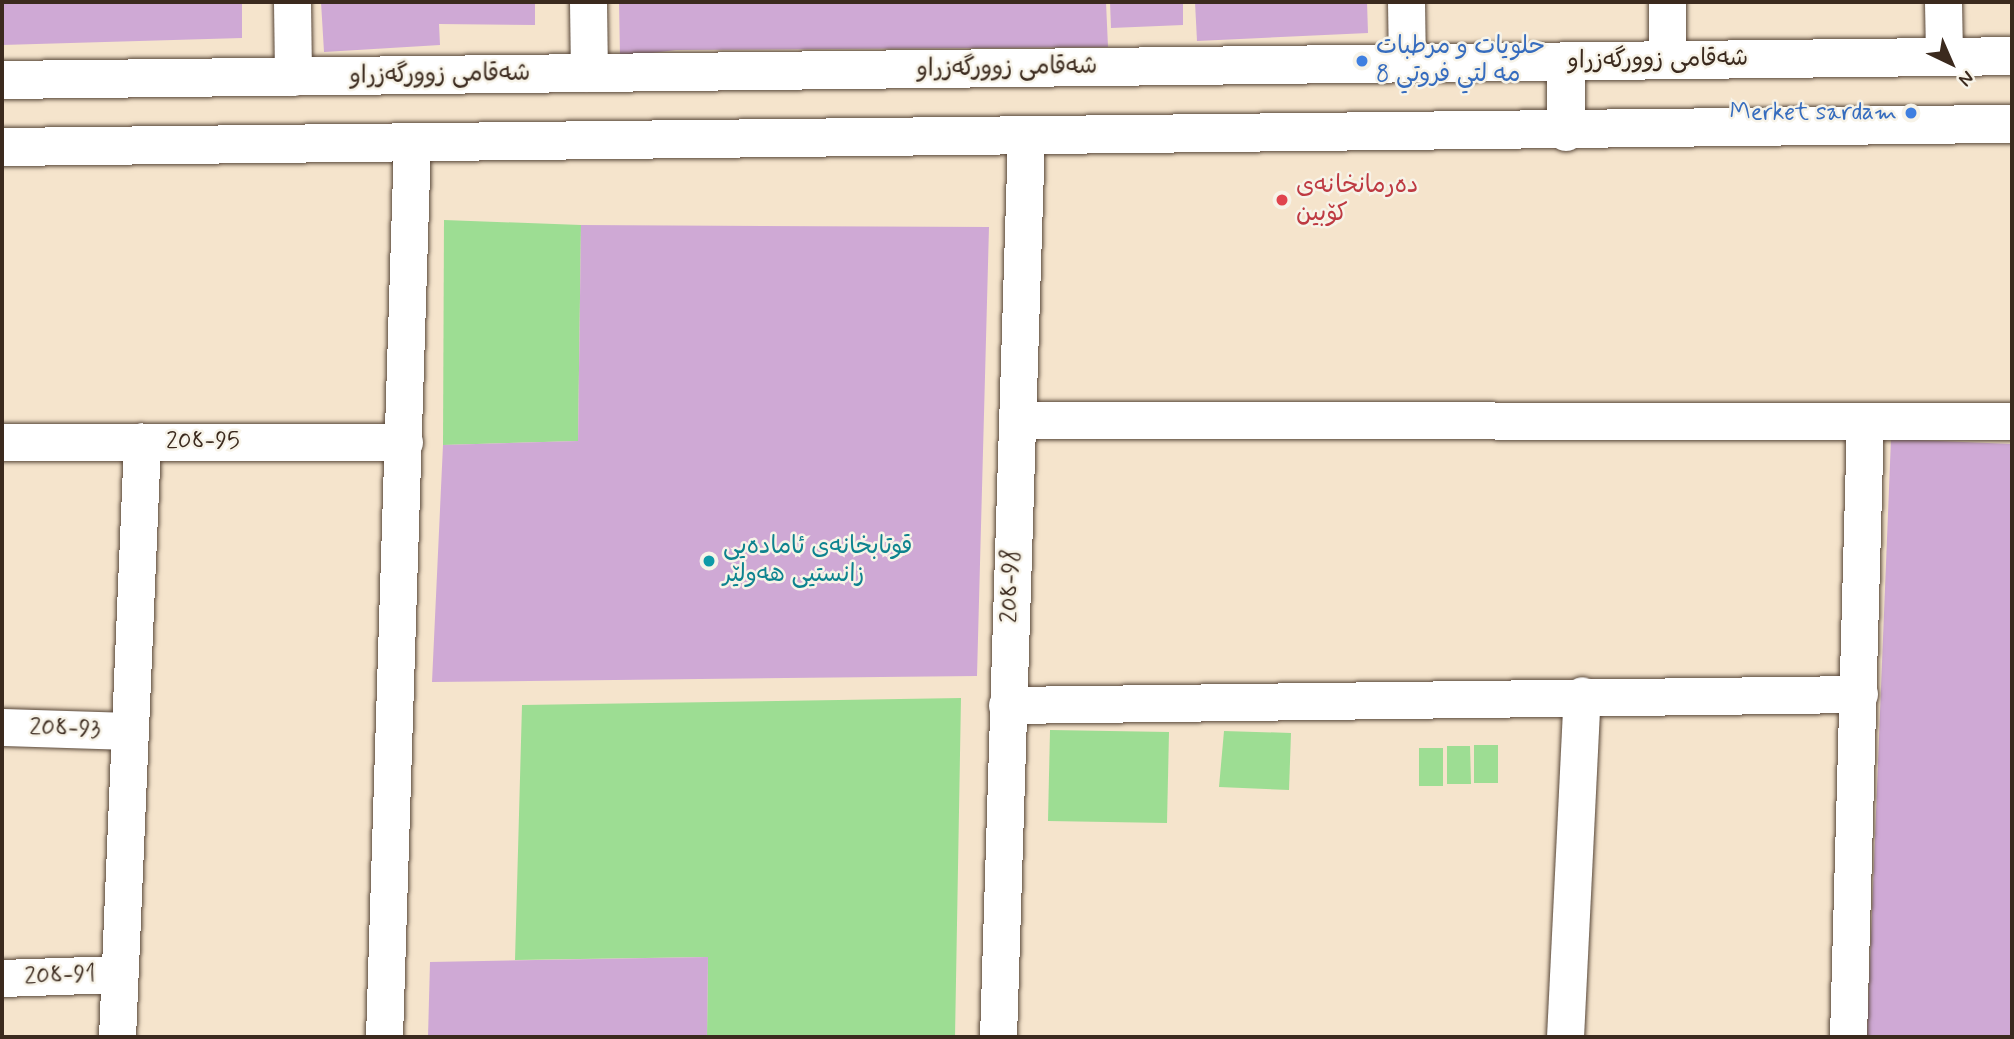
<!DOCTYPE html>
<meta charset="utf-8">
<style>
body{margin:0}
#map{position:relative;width:2014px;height:1039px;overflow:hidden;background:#f5e4cc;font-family:Mynerve,"Playpen Sans Arabic",sans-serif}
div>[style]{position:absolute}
.green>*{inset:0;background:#9ddd93}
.building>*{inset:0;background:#cfa9d5}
.roads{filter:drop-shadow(0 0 2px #574638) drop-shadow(0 0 2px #574638)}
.street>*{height:37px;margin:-18.5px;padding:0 18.5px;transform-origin:18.5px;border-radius:18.5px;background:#fff}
.primary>*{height:38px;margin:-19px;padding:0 19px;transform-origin:19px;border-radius:19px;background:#fff}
.dots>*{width:19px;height:19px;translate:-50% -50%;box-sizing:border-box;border:4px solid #f7f3e8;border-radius:50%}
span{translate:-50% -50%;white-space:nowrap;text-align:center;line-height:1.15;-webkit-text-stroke:5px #f7f3e8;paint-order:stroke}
.shop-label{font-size:24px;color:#366cbe}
.left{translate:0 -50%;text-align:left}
.right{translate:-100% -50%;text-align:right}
.street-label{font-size:24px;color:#3b2a1e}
.health-label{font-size:24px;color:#be3a42}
.culture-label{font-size:24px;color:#0d838f}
.frame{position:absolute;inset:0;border:4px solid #3b2a1e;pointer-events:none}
.north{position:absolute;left:1916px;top:28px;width:70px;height:70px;-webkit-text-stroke:5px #f7f3e8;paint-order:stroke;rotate:136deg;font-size:19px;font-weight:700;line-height:28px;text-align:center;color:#3b2a1e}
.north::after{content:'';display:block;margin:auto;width:24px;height:32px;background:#3b2a1e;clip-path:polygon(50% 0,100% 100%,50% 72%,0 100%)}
</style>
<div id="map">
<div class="green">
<i style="clip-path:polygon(444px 220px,581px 225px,578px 441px,443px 445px)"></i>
<i style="clip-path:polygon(961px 698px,955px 1037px,707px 1037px,708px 957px,515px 960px,522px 705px)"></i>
<i style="clip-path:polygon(1050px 730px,1169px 732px,1167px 823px,1048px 821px)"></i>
<i style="clip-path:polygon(1224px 731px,1291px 733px,1289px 790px,1219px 787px)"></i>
<i style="clip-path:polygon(1474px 745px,1498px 745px,1498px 783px,1474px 783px)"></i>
<i style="clip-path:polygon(1447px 746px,1470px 746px,1471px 784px,1447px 784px)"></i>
<i style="clip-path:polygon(1419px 748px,1443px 748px,1443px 786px,1419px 786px)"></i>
</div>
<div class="building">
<i style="clip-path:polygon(2px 2px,242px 2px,242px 38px,2px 45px)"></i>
<i style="clip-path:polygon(321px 2px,535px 2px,535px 25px,439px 24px,440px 45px,324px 52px)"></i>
<i style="clip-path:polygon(619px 2px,1106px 2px,1108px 47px,676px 50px,620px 57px)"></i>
<i style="clip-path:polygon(1110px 2px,1183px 2px,1183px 25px,1111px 28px)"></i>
<i style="clip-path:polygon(1195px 2px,1367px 2px,1368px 33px,1197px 41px)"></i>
<i style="clip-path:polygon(581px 225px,989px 227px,977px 676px,432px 682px,443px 445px,578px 441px)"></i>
<i style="clip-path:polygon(1891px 439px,2012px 444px,2012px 1037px,1867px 1037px)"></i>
<i style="clip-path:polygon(708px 957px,707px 1037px,428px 1037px,430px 962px)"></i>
</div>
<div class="roads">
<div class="street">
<i style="left:292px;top:2px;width:75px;rotate:89.2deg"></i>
<i style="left:588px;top:2px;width:71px;rotate:89.2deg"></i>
<i style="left:1406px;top:2px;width:61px;rotate:89.1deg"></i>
<i style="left:1667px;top:2px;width:58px;rotate:90deg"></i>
<i style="left:1943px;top:2px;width:54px;rotate:88.9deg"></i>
<i style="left:1017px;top:420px;width:995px;rotate:0.06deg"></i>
<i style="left:2px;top:442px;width:402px"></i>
<i style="left:1007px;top:705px;width:852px;rotate:-0.74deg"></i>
<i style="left:2px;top:727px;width:125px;rotate:1.8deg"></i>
<i style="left:2px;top:978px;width:117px;rotate:-2deg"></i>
<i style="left:117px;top:1037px;width:596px;rotate:-87.59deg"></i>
<i style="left:384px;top:1037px;width:895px;rotate:-88.21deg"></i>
<i style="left:998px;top:1037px;width:902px;rotate:-88.22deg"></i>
<i style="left:1565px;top:1037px;width:342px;rotate:-87.2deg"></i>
<i style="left:1848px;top:1037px;width:616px;rotate:-88.42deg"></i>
</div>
<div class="primary">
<i style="left:2px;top:80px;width:2010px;rotate:-0.68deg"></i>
<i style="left:1566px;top:132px;width:70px;rotate:-90deg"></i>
<i style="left:2px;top:147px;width:2010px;rotate:-0.66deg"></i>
</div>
</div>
<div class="dots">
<i style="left:1362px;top:61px;background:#3f7fe0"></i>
<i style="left:1911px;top:113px;background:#3f7fe0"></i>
<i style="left:1282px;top:200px;background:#e0444e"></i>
<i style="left:709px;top:561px;background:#0f9aa8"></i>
</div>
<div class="shop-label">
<span class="left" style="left:1376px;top:61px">حلويات و مرطبات<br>مه لتي فروتي 8</span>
<span class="right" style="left:1897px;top:113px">Merket sardam</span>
</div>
<div class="street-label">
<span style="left:1658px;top:60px;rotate:-1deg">شەقامی زوورگەزراو</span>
<span style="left:1007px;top:68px;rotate:-1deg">شەقامی زوورگەزراو</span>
<span style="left:440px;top:75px;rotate:-1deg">شەقامی زوورگەزراو</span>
<span style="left:203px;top:442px">208-95</span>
<span style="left:1011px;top:586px;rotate:-88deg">208-98</span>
<span style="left:65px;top:729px;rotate:2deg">208-93</span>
<span style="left:60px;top:976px;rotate:-2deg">208-91</span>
</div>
<div class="health-label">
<span class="left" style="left:1296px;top:200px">دەرمانخانەی<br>کۆبین</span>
</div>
<div class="culture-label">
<span class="left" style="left:723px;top:561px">قوتابخانەی ئامادەیی<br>زانستیی هەولێر</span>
</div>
<div class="frame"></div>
<div class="north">N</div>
</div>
